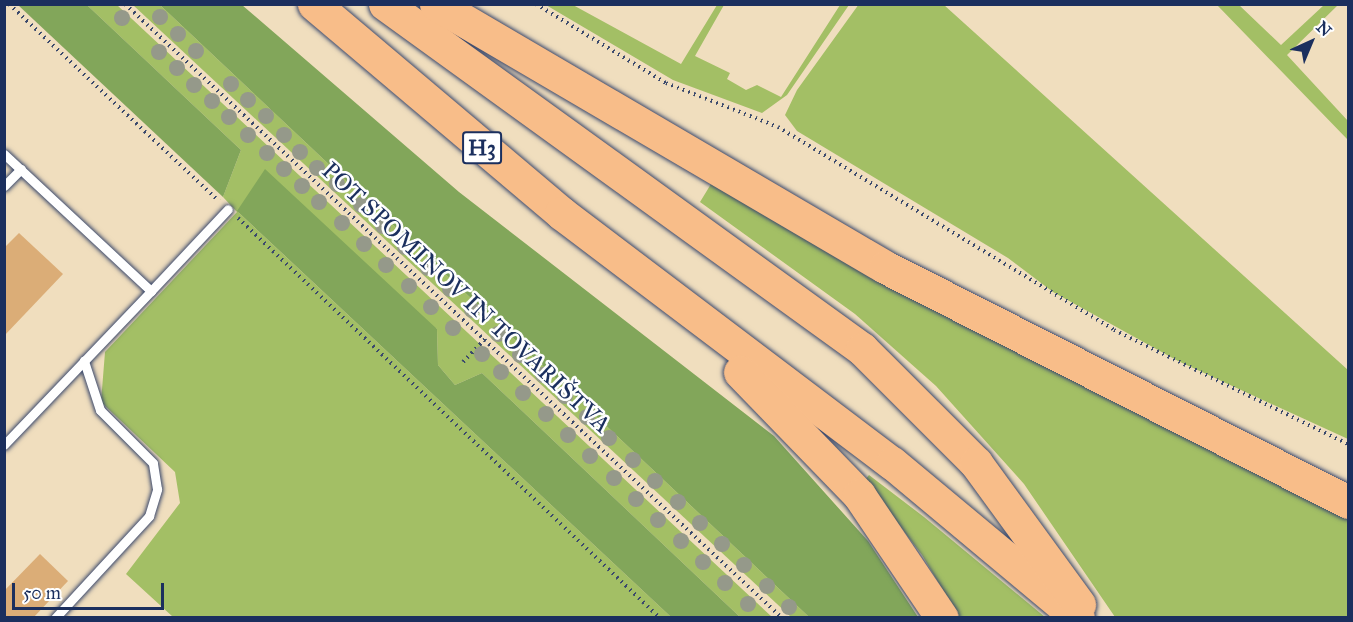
<!DOCTYPE html>
<meta charset="utf-8">
<style>
body{margin:0}
#map{position:relative;width:1353px;height:622px;overflow:hidden;background:#f0debe;font-family:"IM FELL Great Primer",serif}
div>[style]{position:absolute}
.green>*{inset:0;background:#a3bf65}
.forest>*{inset:0;background:#82a65a}
.building>*{inset:0;background:#dbad77}
.path>*{height:4px;margin-top:-2px;transform-origin:0;background:repeating-linear-gradient(90deg,#3b496c 0 1.5px,transparent 0 6px)}
.roads{filter:drop-shadow(0 0 2px #3b496c) drop-shadow(0 0 2px #3b496c)}
.lane>*{height:9px;margin:-4.5px;padding:0 4.5px;transform-origin:4.5px;border-radius:4.5px;background:#fff}
.highway>*{height:33px;margin:-16.5px;padding:0 16.5px;transform-origin:16.5px;border-radius:16.5px;background:#f8bd89}
.trees>*{width:16px;height:16px;margin:-8px;border-radius:50%;background:#95998a}
span{translate:-50% -50%;white-space:nowrap;text-align:center;line-height:1.15;-webkit-text-stroke:5px #fff;paint-order:stroke}
.shield-label span{padding:2px 4px;background:#fff;border:2px solid;border-radius:4px;-webkit-text-stroke-width:0}
.shield-label{font-size:22px;color:#1b2f5e;font-weight:700}
.street-label{font-size:24px;color:#1b2f5e}
.frame{position:absolute;inset:0;border:6px solid #1b2f5e;pointer-events:none}
.north{position:absolute;left:1281px;top:12px;width:60px;height:60px;-webkit-text-stroke:4px #fff;paint-order:stroke;rotate:44deg;font-size:16px;font-weight:700;line-height:24px;text-align:center;color:#1b2f5e}
.north::after{content:'';display:block;margin:auto;width:21px;height:27px;background:#1b2f5e;clip-path:polygon(50% 0,100% 100%,50% 72%,0 100%)}
.scale{position:absolute;left:12px;top:583px;width:152px;height:27px;box-sizing:border-box;border:3px solid #1b2f5e;border-top:0;padding-left:8px;font-size:18px;line-height:21px;white-space:nowrap;color:#1b2f5e;-webkit-text-stroke:4px #fff;paint-order:stroke}
</style>
<div id="map">
<div class="green">
<i style="clip-path:polygon(859px 4px,944px 5px,1348px 370px,1348px 439px,1178px 361px,1053px 292px,1008px 258px,797px 131px,785px 115px,797px 90px)"></i>
<i style="clip-path:polygon(87px 5px,117px 5px,772px 617px,740px 617px,482px 373px,455px 385px,438px 365px,437px 329px,238px 212px,671px 617px,173px 617px,126px 574px,180px 503px,175px 472px,101px 402px,105px 352px,237px 212px,223px 197px,241px 150px)"></i>
<i style="clip-path:polygon(133px 5px,160px 5px,809px 617px,791px 617px)"></i>
<i style="clip-path:polygon(546px 5px,573px 5px,681px 64px,717px 5px,724px 5px,695px 56px,730px 73px,727px 79px,746px 90px,757px 85px,781px 97px,840px 5px,849px 5px,787px 95px,762px 113px,673px 80px)"></i>
<i style="clip-path:polygon(1217px 5px,1239px 5px,1281px 45px,1324px 5px,1338px 5px,1287px 55px,1348px 121px,1348px 140px)"></i>
<i style="clip-path:polygon(711px 184px,1348px 518px,1348px 617px,1115px 617px,1024px 484px,936px 386px,855px 314px,700px 202px)"></i>
<i style="clip-path:polygon(869px 475px,924px 517px,1045px 617px,959px 617px,922px 555px,865px 480px)"></i>
</div>
<div class="forest">
<i style="clip-path:polygon(18px 5px,87px 5px,241px 150px,223px 197px)"></i>
<i style="clip-path:polygon(160px 5px,242px 5px,459px 192px,774px 436px,868px 541px,918px 617px,809px 617px)"></i>
<i style="clip-path:polygon(265px 169px,437px 329px,438px 365px,455px 385px,482px 373px,740px 617px,671px 617px,237px 211px)"></i>
</div>
<div class="building">
<i style="clip-path:polygon(19px 233px,63px 274px,4px 336px,4px 248px)"></i>
<i style="clip-path:polygon(40px 554px,68px 581px,33px 618px,4px 618px,4px 591px)"></i>
</div>
<div class="path">
<i style="left:9px;top:4px;width:288px;rotate:43.2deg"></i>
<i style="left:125px;top:4px;width:899px;rotate:43.06deg"></i>
<i style="left:536px;top:4px;width:152px;rotate:31.3deg"></i>
<i style="left:666px;top:83px;width:120px;rotate:21.4deg"></i>
<i style="left:778px;top:127px;width:393px;rotate:31.1deg"></i>
<i style="left:1114px;top:330px;width:260px;rotate:26deg"></i>
<i style="left:238px;top:218px;width:581px;rotate:43.47deg"></i>
<i style="left:463px;top:362px;width:32px;rotate:-46deg"></i>
</div>
<div class="roads">
<div class="lane">
<i style="left:4px;top:154px;width:201px;rotate:43deg"></i>
<i style="left:151px;top:291px;width:213px;rotate:133.7deg"></i>
<i style="left:4px;top:186px;width:24px;rotate:-45deg"></i>
<i style="left:151px;top:291px;width:112px;rotate:-46.8deg"></i>
<i style="left:55px;top:618px;width:139px;rotate:-47.3deg"></i>
<i style="left:149px;top:516px;width:28px;rotate:-73deg"></i>
<i style="left:157px;top:489px;width:26px;rotate:-99deg"></i>
<i style="left:153px;top:463px;width:75px;rotate:-135deg"></i>
<i style="left:100px;top:410px;width:52px;rotate:-108.1deg"></i>
</div>
<div class="highway">
<i style="left:314px;top:4px;width:324px;rotate:40.2deg"></i>
<i style="left:561px;top:213px;width:415px;rotate:37.1deg"></i>
<i style="left:892px;top:463px;width:242px;rotate:39.8deg"></i>
<i style="left:385px;top:4px;width:589px;rotate:35.88deg"></i>
<i style="left:862px;top:349px;width:161px;rotate:45deg"></i>
<i style="left:976px;top:463px;width:175px;rotate:53.9deg"></i>
<i style="left:436px;top:4px;width:520px;rotate:30.36deg"></i>
<i style="left:885px;top:267px;width:519px;rotate:26.91deg"></i>
<i style="left:740px;top:372px;width:171px;rotate:45.9deg"></i>
<i style="left:859px;top:495px;width:148px;rotate:56deg"></i>
</div>
</div>
<div class="trees">
<i style="left:160px;top:17px"></i>
<i style="left:122px;top:18px"></i>
<i style="left:178px;top:34px"></i>
<i style="left:196px;top:51px"></i>
<i style="left:159px;top:52px"></i>
<i style="left:177px;top:68px"></i>
<i style="left:231px;top:84px"></i>
<i style="left:194px;top:85px"></i>
<i style="left:248px;top:100px"></i>
<i style="left:212px;top:101px"></i>
<i style="left:266px;top:116px"></i>
<i style="left:229px;top:117px"></i>
<i style="left:248px;top:135px"></i>
<i style="left:284px;top:135px"></i>
<i style="left:300px;top:152px"></i>
<i style="left:267px;top:153px"></i>
<i style="left:317px;top:168px"></i>
<i style="left:284px;top:169px"></i>
<i style="left:337px;top:184px"></i>
<i style="left:302px;top:186px"></i>
<i style="left:319px;top:202px"></i>
<i style="left:361px;top:205px"></i>
<i style="left:342px;top:223px"></i>
<i style="left:383px;top:226px"></i>
<i style="left:364px;top:244px"></i>
<i style="left:405px;top:247px"></i>
<i style="left:386px;top:265px"></i>
<i style="left:428px;top:268px"></i>
<i style="left:409px;top:286px"></i>
<i style="left:450px;top:289px"></i>
<i style="left:431px;top:307px"></i>
<i style="left:472px;top:310px"></i>
<i style="left:453px;top:328px"></i>
<i style="left:498px;top:334px"></i>
<i style="left:482px;top:354px"></i>
<i style="left:520px;top:355px"></i>
<i style="left:501px;top:372px"></i>
<i style="left:543px;top:375px"></i>
<i style="left:523px;top:393px"></i>
<i style="left:565px;top:396px"></i>
<i style="left:546px;top:414px"></i>
<i style="left:587px;top:417px"></i>
<i style="left:568px;top:435px"></i>
<i style="left:609px;top:438px"></i>
<i style="left:590px;top:456px"></i>
<i style="left:633px;top:460px"></i>
<i style="left:614px;top:478px"></i>
<i style="left:655px;top:481px"></i>
<i style="left:636px;top:499px"></i>
<i style="left:678px;top:502px"></i>
<i style="left:658px;top:520px"></i>
<i style="left:700px;top:523px"></i>
<i style="left:681px;top:541px"></i>
<i style="left:722px;top:544px"></i>
<i style="left:703px;top:562px"></i>
<i style="left:744px;top:565px"></i>
<i style="left:725px;top:583px"></i>
<i style="left:767px;top:586px"></i>
<i style="left:748px;top:604px"></i>
<i style="left:789px;top:607px"></i>
</div>
<div class="shield-label">
<span style="left:482px;top:148px">H3</span>
</div>
<div class="street-label">
<span style="left:466px;top:298px;rotate:43deg">POT SPOMINOV IN TOVARIŠTVA</span>
</div>
<div class="frame"></div>
<div class="north">N</div>
<div class="scale">50 m</div>
</div>
